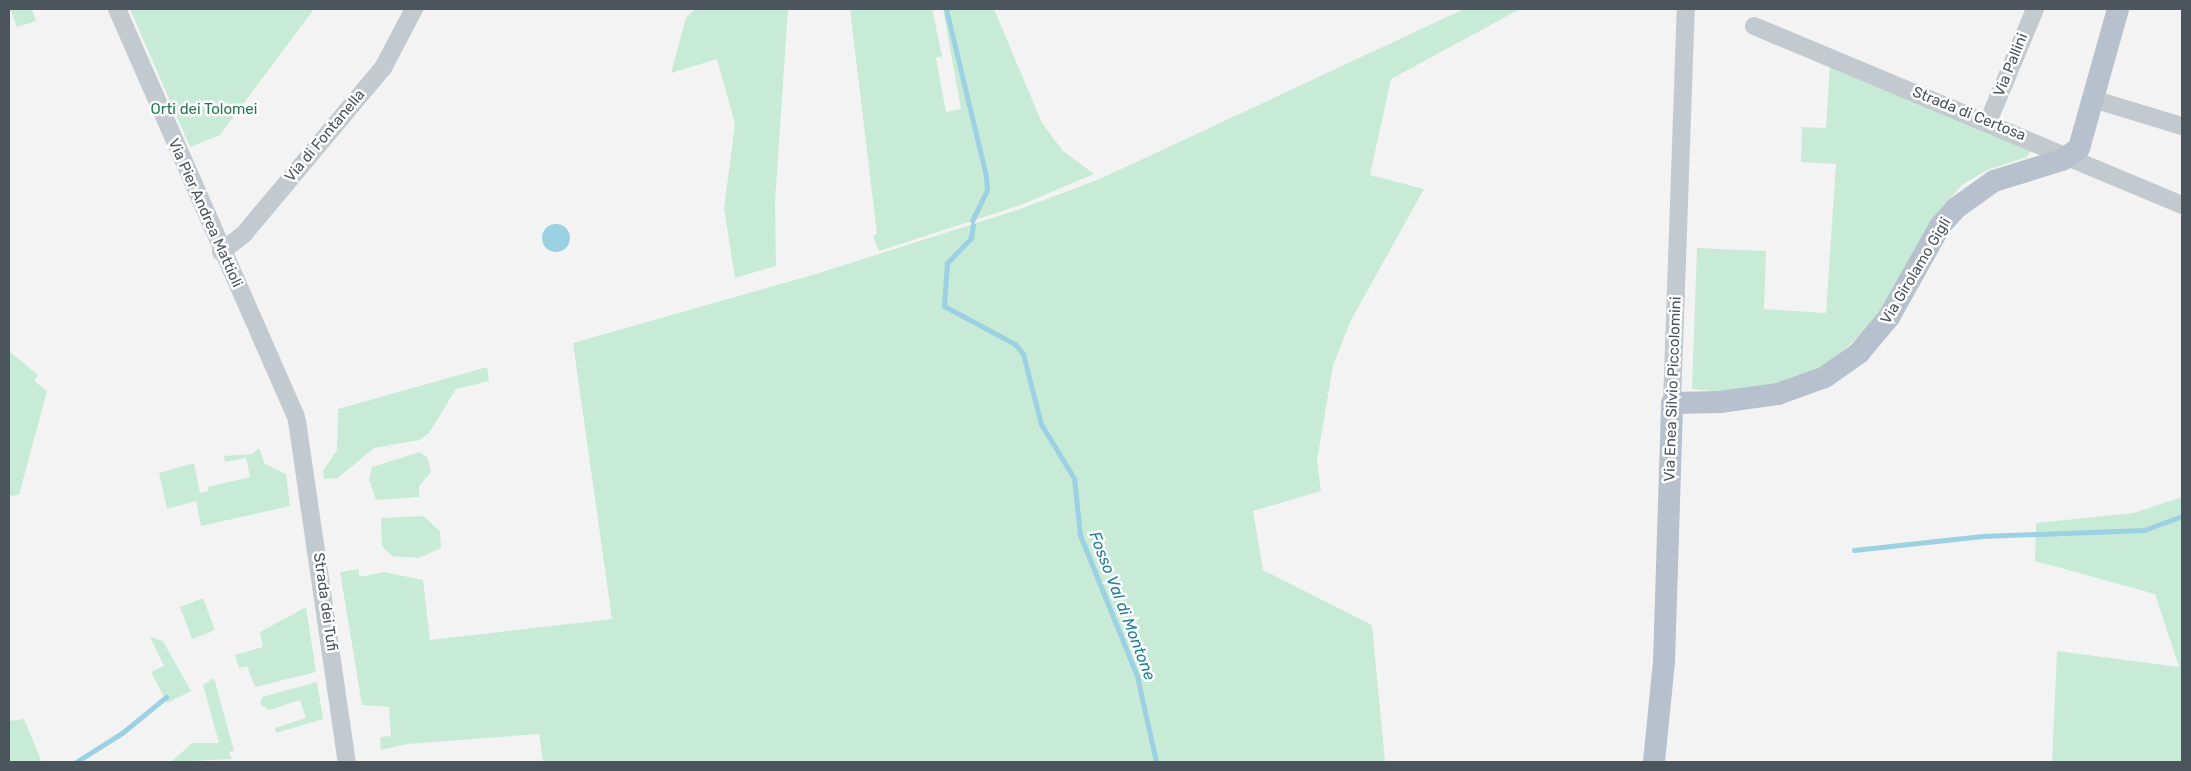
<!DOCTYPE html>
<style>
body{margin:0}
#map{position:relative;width:2191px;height:771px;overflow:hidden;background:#f4f3f3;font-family:Rubik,sans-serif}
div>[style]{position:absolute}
.green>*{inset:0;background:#c8ebd7}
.water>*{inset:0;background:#9bd1e2}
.round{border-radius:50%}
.stream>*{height:5px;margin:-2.5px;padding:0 2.5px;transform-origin:2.5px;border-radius:2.5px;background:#9bd1e2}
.minor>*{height:18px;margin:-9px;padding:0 9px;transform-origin:9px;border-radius:9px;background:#c2c9cf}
.major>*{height:22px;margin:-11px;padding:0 11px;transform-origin:11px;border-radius:11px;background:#b6c1cd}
span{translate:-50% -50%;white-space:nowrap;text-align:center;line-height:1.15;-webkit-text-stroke:5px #fff;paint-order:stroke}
.street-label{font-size:15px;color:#4c555e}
.park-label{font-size:15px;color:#247851}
.water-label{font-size:16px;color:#1f7e9e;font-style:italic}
.frame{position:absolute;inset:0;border:10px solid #4c555e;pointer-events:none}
</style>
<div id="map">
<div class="green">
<i style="clip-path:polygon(10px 9px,32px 9px,36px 21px,17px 27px)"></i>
<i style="clip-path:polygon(130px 9px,314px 9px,220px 135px,190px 147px)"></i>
<i style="clip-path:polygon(695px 9px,788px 9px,775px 202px,776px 266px,735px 278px,724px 208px,735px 124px,717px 59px,671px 73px,686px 18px)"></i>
<i style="clip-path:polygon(850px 9px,932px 9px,942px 56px,936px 58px,946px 112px,961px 109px,943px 9px,994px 9px,1042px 123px,1063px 151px,1094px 174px,1018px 206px,879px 251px,873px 236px,877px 234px)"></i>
<i style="clip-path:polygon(1464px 9px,1520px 9px,1391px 79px,1370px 175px,1424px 189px,1350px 322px,1333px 366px,1317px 460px,1321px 491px,1253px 511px,1263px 570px,1372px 625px,1385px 762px,543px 762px,539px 734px,407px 744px,381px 750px,380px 737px,391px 736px,389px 707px,362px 705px,340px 572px,359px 569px,359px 577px,384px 572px,423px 580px,430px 640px,612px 619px,573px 343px,816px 274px,1020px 209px,1102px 178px)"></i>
<i style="clip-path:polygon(1830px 64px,2032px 148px,2027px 157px,1987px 170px,1962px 185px,1938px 212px,1873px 324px,1828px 364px,1771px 385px,1721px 392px,1692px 389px,1697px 248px,1766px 251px,1764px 309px,1826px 313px,1836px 164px,1801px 162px,1802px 127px,1826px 128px)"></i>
<i style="clip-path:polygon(9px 351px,38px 375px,34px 381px,47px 391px,19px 495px,9px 496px)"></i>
<i style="clip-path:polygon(487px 367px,489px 381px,456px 389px,429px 433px,419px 440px,374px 448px,338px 478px,324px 479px,323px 471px,337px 450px,338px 409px)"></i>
<i style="clip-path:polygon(259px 448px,265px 464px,286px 474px,290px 506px,201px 526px,196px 501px,167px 509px,159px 473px,194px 463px,200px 493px,208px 491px,208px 487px,250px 477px,246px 458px,225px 462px,224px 456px,252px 454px)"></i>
<i style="clip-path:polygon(420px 452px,428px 458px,431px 472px,419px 486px,419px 497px,376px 500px,369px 480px,372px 467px)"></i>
<i style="clip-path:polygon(2182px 497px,2182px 762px,2052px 762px,2057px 651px,2179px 667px,2155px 594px,2035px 561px,2036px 523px,2134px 513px)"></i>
<i style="clip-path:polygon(423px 516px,440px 531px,441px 548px,419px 558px,392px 556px,382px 546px,381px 518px)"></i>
<i style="clip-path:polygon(203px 598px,215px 630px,192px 639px,180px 607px)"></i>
<i style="clip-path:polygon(306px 607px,316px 672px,255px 687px,247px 666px,239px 668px,235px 655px,263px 647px,260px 632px)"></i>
<i style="clip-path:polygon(150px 637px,163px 641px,191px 691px,167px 703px,151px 672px,164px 666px)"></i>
<i style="clip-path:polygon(214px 678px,234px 751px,229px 752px,232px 759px,171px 762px,192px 743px,219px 743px,203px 685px)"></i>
<i style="clip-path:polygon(317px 682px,323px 719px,276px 733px,275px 728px,306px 718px,300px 700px,269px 710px,260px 704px,262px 697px)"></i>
<i style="clip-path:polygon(24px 719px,42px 762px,9px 762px,9px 721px)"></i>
</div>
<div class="water">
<i class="round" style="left:542px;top:224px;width:28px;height:28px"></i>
</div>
<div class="stream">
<i style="left:946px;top:9px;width:172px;rotate:76.5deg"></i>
<i style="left:986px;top:176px;width:14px;rotate:86deg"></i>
<i style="left:987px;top:190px;width:34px;rotate:116deg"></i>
<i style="left:973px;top:225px;width:13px;rotate:99deg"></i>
<i style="left:971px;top:238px;width:35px;rotate:134deg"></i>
<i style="left:947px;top:263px;width:43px;rotate:94deg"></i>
<i style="left:944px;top:306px;width:81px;rotate:28.2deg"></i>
<i style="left:1015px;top:344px;width:13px;rotate:51deg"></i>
<i style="left:1023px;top:354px;width:72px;rotate:75.6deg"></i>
<i style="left:1041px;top:424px;width:63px;rotate:58.6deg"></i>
<i style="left:1074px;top:478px;width:57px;rotate:84deg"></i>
<i style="left:1080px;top:535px;width:152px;rotate:68deg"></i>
<i style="left:1137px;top:676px;width:88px;rotate:77.5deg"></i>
<i style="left:1854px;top:550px;width:129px;rotate:-6.2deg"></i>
<i style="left:1982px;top:536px;width:162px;rotate:-2.1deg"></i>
<i style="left:2144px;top:530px;width:40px;rotate:-20.2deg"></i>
<i style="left:76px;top:762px;width:54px;rotate:-32.2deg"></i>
<i style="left:122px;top:733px;width:57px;rotate:-39.3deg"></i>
</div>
<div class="minor">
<i style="left:117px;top:9px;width:445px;rotate:66.3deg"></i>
<i style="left:1754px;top:26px;width:464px;rotate:22.7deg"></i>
<i style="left:2096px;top:100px;width:90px;rotate:16.8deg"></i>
<i style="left:1988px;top:122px;width:122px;rotate:-67.4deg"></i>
<i style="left:221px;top:252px;width:29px;rotate:-38deg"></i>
<i style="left:244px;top:234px;width:217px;rotate:-50.1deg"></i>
<i style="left:383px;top:68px;width:67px;rotate:-62.3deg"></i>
<i style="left:1672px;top:403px;width:394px;rotate:-88deg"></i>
<i style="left:297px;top:421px;width:345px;rotate:81.7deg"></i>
</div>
<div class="major">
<i style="left:1654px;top:762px;width:100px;rotate:-84.3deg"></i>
<i style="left:1664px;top:662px;width:259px;rotate:-88.2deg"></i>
<i style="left:1672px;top:403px;width:48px;rotate:-1.2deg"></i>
<i style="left:1720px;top:402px;width:59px;rotate:-7.9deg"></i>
<i style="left:1778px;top:394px;width:50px;rotate:-19.9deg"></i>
<i style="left:1825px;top:377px;width:42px;rotate:-35.2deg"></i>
<i style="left:1859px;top:353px;width:47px;rotate:-50.2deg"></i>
<i style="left:1889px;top:317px;width:104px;rotate:-60.7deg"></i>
<i style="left:1940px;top:226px;width:24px;rotate:-48deg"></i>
<i style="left:1956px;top:208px;width:47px;rotate:-35.4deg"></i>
<i style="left:1994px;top:181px;width:71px;rotate:-17.2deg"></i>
<i style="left:2062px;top:160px;width:21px;rotate:-35deg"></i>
<i style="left:2079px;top:148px;width:144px;rotate:-74.3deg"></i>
</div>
<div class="street-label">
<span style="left:2011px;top:65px;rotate:-68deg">Via Pallini</span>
<span style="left:1969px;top:114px;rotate:22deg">Strada di Certosa</span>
<span style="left:325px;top:136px;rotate:-50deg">Via di Fontanella</span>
<span style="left:205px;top:213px;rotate:66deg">Via Pier Andrea Mattioli</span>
<span style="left:1916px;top:271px;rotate:-59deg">Via Girolamo Gigli</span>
<span style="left:1673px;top:389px;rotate:-88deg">Via Enea Silvio Piccolomini</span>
<span style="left:325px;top:602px;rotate:82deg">Strada dei Tufi</span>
</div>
<div class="park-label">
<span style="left:204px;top:110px">Orti dei Tolomei</span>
</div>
<div class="water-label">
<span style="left:1122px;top:606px;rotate:69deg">Fosso Val di Montone</span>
</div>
<div class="frame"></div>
</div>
